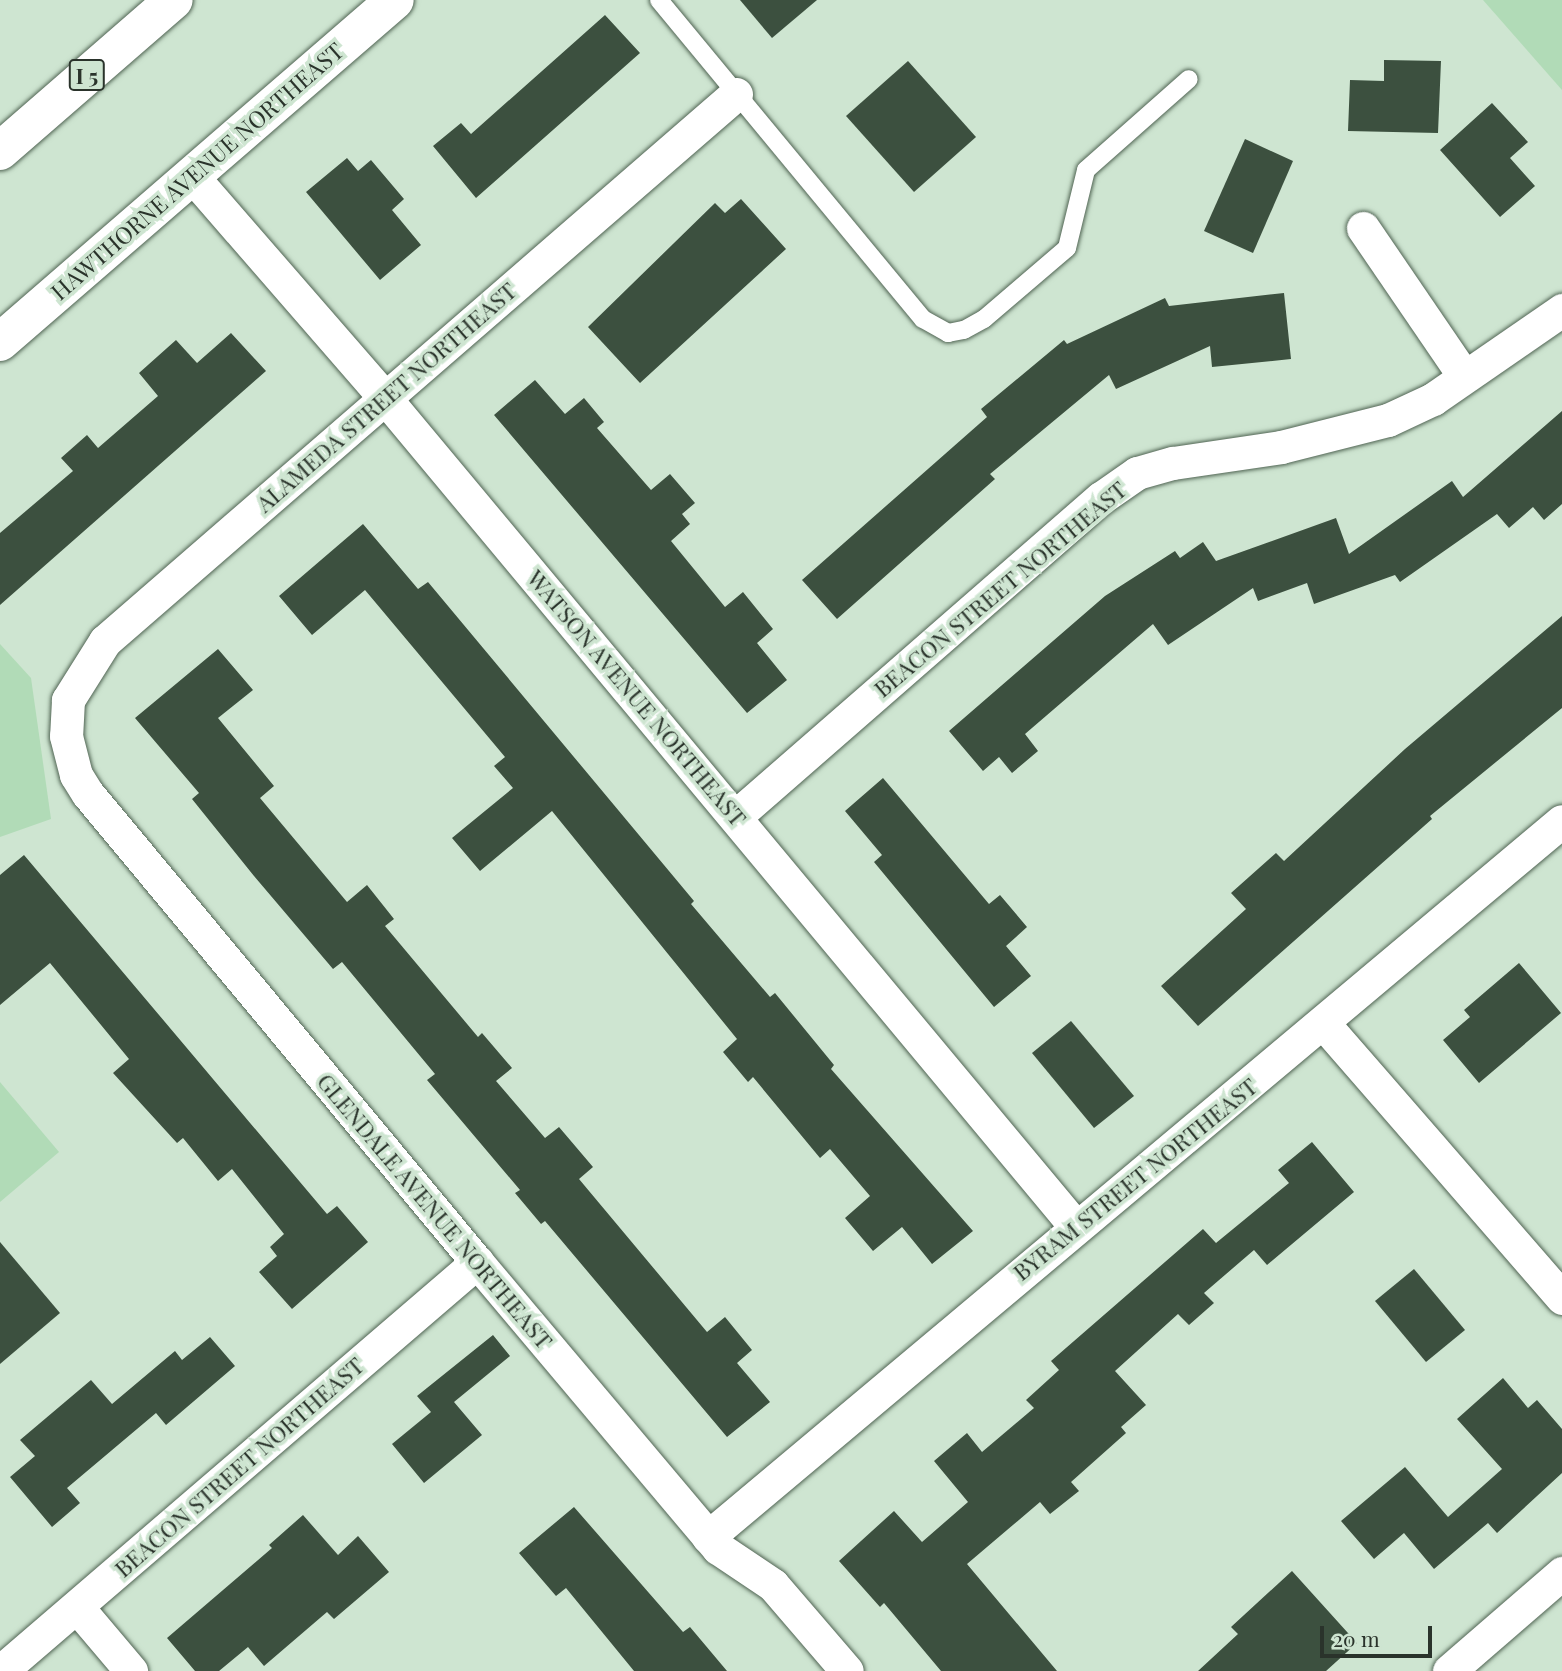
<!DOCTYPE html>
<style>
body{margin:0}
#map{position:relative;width:1562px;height:1671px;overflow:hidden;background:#cee5d1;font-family:"Playfair Display",serif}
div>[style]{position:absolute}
.green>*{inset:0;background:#b1dbb7}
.building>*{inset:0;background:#3c503f}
.roads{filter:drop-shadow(0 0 2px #506453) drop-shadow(0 0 2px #506453)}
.lane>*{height:18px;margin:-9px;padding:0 9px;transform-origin:9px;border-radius:9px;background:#fff}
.street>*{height:33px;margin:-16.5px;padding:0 16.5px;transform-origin:16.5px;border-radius:16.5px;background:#fff}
.secondary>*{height:38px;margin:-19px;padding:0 19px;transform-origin:19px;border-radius:19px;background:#fff}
.highway>*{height:38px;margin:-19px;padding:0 19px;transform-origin:19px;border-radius:19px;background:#fff}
span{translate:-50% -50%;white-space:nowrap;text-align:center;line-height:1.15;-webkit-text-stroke:7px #cee5d1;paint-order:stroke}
.shield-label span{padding:2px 5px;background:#cee5d1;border:2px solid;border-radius:5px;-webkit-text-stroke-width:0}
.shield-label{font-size:21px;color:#2a332b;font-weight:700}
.street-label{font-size:23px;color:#2a332b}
.scale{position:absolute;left:1320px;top:1626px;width:112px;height:32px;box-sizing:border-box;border:4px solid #2a332b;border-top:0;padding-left:9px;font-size:21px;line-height:24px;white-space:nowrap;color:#2a332b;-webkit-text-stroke:5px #cee5d1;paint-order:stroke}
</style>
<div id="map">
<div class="green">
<i style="clip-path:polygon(1483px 0,1562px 0,1562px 90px)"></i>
<i style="clip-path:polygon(0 644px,31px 678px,51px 819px,0 837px)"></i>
<i style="clip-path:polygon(0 1082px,59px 1152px,0 1202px)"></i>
</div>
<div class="building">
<i style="clip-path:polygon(740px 0,817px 0,772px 38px)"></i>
<i style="clip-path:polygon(605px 15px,640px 53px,476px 198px,433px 146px,461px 123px,471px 134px)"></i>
<i style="clip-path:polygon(1384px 60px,1441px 61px,1438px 133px,1348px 131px,1350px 80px,1384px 81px)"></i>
<i style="clip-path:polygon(908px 61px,976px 137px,914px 192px,846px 116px)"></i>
<i style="clip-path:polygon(1492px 103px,1528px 142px,1510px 158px,1535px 186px,1500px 217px,1440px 150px)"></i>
<i style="clip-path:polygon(1245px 139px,1293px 161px,1253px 253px,1204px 231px)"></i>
<i style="clip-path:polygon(347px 158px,358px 171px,371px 160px,404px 199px,392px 210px,421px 245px,380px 280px,306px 192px)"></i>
<i style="clip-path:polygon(741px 199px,786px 249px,640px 383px,588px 327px,715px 203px,725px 213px)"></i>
<i style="clip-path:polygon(1284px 293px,1291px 359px,1212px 367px,1210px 346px,1116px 389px,1109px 375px,990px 474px,995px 479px,837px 619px,802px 580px,987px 417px,981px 409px,1064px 340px,1067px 344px,1165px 298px,1169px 306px)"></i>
<i style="clip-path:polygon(231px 333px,266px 371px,0 605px,0 533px,73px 471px,61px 458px,87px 435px,98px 448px,158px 396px,139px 373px,176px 340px,197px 363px)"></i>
<i style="clip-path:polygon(535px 380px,565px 414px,584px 398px,604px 422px,597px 428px,651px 490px,670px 474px,695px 503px,682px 514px,690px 524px,671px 541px,725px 607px,743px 592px,773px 629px,757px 643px,787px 680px,747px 713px,494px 415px)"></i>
<i style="clip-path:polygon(1562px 411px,1562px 504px,1544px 520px,1533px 507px,1509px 528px,1497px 514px,1400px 582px,1395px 575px,1314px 604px,1307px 583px,1258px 601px,1253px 588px,1168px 645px,1153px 624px,1025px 734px,1038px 751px,1012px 773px,999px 757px,983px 771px,949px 731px,1105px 596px,1175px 551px,1180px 558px,1203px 542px,1216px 561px,1336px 518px,1349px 554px,1452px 481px,1463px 497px)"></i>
<i style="clip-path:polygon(363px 524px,418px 589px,428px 582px,694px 901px,691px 904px,770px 997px,775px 993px,834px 1065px,831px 1069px,973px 1231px,932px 1264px,902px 1227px,873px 1251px,845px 1218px,870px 1196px,830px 1149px,820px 1158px,753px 1077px,748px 1082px,723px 1052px,737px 1039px,552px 811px,480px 871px,452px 838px,513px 788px,494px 766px,505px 757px,365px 590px,312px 635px,279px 596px)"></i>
<i style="clip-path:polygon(1562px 616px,1562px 708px,1430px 816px,1432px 819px,1198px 1026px,1161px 986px,1246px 909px,1231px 893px,1276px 853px,1284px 861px,1405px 749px)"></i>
<i style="clip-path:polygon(218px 649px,253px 690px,218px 718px,274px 786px,260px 798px,347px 902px,367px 885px,394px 919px,385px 926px,478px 1037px,482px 1033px,512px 1068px,496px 1081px,545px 1138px,559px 1127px,593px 1167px,579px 1179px,707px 1332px,725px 1317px,752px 1350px,737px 1363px,770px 1402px,727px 1437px,545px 1221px,541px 1224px,515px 1193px,520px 1190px,427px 1080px,435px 1074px,342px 962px,333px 969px,254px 876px,192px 799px,199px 793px,135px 718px)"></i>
<i style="clip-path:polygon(883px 778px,989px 904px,1000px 895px,1027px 927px,1006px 946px,1031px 976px,994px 1007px,874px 862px,882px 855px,845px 811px)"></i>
<i style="clip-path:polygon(24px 855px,327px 1214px,337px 1206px,368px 1242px,292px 1309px,259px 1272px,277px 1256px,270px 1247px,284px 1234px,232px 1169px,218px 1181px,183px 1138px,177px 1143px,113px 1073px,129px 1059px,50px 963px,0 1005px,0 875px)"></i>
<i style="clip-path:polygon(1519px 963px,1561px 1013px,1479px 1083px,1443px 1040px,1470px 1017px,1464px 1010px)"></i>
<i style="clip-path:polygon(1071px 1021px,1134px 1096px,1094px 1128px,1032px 1053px)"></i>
<i style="clip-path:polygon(1312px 1142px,1354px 1192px,1267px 1265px,1254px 1250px,1204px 1293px,1214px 1303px,1189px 1325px,1178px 1314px,1115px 1371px,1146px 1405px,1121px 1427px,1126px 1433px,1071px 1482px,1079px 1491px,1050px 1514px,1040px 1502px,967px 1564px,1057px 1671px,941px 1671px,884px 1603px,880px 1607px,839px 1561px,894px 1511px,922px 1542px,968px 1502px,934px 1461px,967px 1433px,982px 1452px,1034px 1408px,1026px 1400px,1059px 1370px,1051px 1361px,1203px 1229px,1216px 1243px,1289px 1183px,1278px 1170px)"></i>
<i style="clip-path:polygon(0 1242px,60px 1313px,0 1364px)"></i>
<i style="clip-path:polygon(1414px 1269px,1465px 1330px,1426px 1362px,1375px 1301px)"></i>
<i style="clip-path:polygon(493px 1335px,510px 1356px,454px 1402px,482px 1435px,424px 1483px,392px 1444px,431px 1412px,417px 1396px)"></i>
<i style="clip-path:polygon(210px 1337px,235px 1366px,166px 1425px,156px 1413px,67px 1488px,80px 1503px,52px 1527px,10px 1477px,35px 1456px,20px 1440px,91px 1380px,112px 1404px,175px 1351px,182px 1360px)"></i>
<i style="clip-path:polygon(1503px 1378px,1528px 1408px,1537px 1400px,1562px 1429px,1562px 1473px,1497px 1533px,1488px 1523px,1434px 1569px,1404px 1533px,1374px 1559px,1341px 1521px,1405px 1467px,1448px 1517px,1502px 1469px,1457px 1419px)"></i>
<i style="clip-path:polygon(574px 1507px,683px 1632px,690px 1627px,727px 1671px,634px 1671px,566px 1588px,556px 1596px,519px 1553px)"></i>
<i style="clip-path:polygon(303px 1515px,338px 1555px,358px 1536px,389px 1572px,334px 1619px,327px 1612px,264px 1666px,248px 1647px,219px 1671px,195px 1671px,167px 1638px,272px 1548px,269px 1545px)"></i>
<i style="clip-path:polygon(1292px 1571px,1357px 1643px,1326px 1671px,1198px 1671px,1238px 1634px,1231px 1627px)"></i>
</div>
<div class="roads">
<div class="lane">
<i style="left:659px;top:0;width:414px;rotate:50.4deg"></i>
<i style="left:923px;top:319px;width:29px;rotate:29deg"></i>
<i style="left:948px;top:333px;width:16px;rotate:-11deg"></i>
<i style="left:964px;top:330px;width:23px;rotate:-29deg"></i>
<i style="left:984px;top:319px;width:109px;rotate:-40.5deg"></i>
<i style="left:1067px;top:248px;width:80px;rotate:-76.3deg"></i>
<i style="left:1086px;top:170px;width:137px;rotate:-41.5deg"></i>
</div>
<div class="street">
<i style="left:736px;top:94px;width:835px;rotate:139.08deg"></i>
<i style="left:105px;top:641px;width:70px;rotate:122.1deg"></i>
<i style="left:68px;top:700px;width:36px;rotate:93deg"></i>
<i style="left:66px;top:736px;width:40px;rotate:75.6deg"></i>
<i style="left:76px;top:775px;width:22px;rotate:58deg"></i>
<i style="left:88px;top:794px;width:609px;rotate:50.27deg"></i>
<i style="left:477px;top:1262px;width:374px;rotate:49.9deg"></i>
<i style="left:718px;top:1548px;width:66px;rotate:33.9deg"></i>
<i style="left:773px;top:1585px;width:113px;rotate:49.3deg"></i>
<i style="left:192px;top:176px;width:294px;rotate:49deg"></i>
<i style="left:385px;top:398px;width:1079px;rotate:50.19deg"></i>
<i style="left:1363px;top:228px;width:179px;rotate:55.7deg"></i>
<i style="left:736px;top:816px;width:484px;rotate:-41.1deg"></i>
<i style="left:1101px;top:498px;width:44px;rotate:-34.8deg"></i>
<i style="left:1137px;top:473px;width:37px;rotate:-16deg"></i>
<i style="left:1173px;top:463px;width:109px;rotate:-8.4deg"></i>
<i style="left:1281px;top:447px;width:110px;rotate:-14.2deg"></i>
<i style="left:1388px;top:420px;width:50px;rotate:-25deg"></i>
<i style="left:1433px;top:399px;width:157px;rotate:-34.6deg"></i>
<i style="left:1324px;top:1024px;width:363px;rotate:49deg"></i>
<i style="left:708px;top:1537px;width:1114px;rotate:-39.98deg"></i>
<i style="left:77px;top:1607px;width:84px;rotate:49.8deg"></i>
<i style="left:1px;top:1671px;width:628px;rotate:-40.67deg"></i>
<i style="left:1449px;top:1671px;width:150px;rotate:-40.9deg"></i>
</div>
<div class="secondary">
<i style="left:0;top:342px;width:522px;rotate:-40.89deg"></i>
</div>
<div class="highway">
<i style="left:0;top:151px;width:230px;rotate:-41deg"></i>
</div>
</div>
<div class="shield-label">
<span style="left:87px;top:75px">I 5</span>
</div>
<div class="street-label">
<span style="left:197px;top:171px;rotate:-41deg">HAWTHORNE AVENUE NORTHEAST</span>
<span style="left:386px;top:397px;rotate:-41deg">ALAMEDA STREET NORTHEAST</span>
<span style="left:1000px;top:589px;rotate:-40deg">BEACON STREET NORTHEAST</span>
<span style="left:637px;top:698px;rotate:50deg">WATSON AVENUE NORTHEAST</span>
<span style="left:1135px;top:1179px;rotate:-39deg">BYRAM STREET NORTHEAST</span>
<span style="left:435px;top:1211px;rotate:50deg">GLENDALE AVENUE NORTHEAST</span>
<span style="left:239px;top:1467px;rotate:-41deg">BEACON STREET NORTHEAST</span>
</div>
<div class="scale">20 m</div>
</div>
